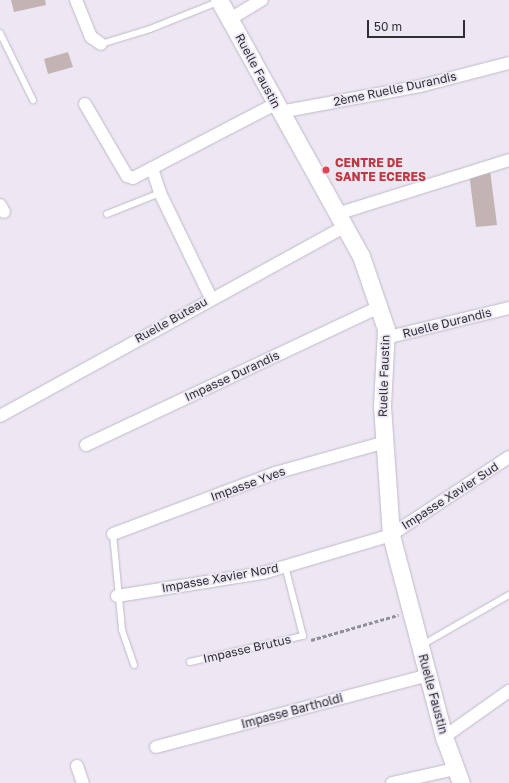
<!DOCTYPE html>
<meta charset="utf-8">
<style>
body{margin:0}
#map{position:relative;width:509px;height:783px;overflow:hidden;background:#ede7f4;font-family:"Golos Text",sans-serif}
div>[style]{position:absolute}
.building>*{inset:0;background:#c3b3b2}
.path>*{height:2.5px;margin-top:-1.25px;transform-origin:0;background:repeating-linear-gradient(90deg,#928e97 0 4px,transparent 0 6px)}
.roads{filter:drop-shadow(0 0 1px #c0b9c6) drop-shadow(0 0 1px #c0b9c6)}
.lane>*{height:6px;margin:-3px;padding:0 3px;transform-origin:3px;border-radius:3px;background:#fff}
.street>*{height:12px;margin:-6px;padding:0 6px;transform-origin:6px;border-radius:6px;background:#fff}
.secondary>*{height:17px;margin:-8.5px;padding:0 8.5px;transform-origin:8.5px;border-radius:8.5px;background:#fff}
.dots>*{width:11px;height:11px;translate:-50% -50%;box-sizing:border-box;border:2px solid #ede7f4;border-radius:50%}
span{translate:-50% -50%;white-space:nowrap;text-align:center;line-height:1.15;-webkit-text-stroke:3.5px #ede7f4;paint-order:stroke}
.street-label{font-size:12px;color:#312e33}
.health-label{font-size:12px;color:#be3a42;font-weight:700}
.left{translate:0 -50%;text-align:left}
.scale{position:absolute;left:367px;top:20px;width:98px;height:18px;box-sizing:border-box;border:2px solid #312e33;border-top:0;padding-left:5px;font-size:12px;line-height:14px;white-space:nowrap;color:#312e33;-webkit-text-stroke:3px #ede7f4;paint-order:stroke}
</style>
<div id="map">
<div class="building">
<i style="clip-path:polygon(11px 0,45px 0,46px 5px,14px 12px)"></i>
<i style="clip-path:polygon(68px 52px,73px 67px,48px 74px,44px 59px)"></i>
<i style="clip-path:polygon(490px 170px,497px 225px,476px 227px,469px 173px)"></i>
</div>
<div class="path">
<i style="left:311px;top:640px;width:91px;rotate:-16deg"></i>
</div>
<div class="roads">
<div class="lane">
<i style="left:0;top:33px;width:75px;rotate:63.8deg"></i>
<i style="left:101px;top:44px;width:51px;rotate:-17deg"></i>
<i style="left:150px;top:29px;width:73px;rotate:-21.7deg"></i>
<i style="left:107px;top:214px;width:57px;rotate:-21.6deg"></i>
<i style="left:113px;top:534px;width:96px;rotate:84.6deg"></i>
<i style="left:122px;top:630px;width:37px;rotate:71deg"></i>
<i style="left:422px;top:645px;width:100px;rotate:-29.9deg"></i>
<i style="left:190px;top:662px;width:116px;rotate:-13deg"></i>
<i style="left:303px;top:636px;width:72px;rotate:-104.4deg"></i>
</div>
<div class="street">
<i style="left:76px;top:0;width:40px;rotate:68deg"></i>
<i style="left:91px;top:37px;width:12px;rotate:35deg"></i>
<i style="left:230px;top:19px;width:37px;rotate:-31deg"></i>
<i style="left:85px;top:104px;width:83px;rotate:59.7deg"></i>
<i style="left:127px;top:176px;width:6px;rotate:18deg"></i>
<i style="left:133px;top:178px;width:160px;rotate:-27.5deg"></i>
<i style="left:280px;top:112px;width:142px;rotate:-10.5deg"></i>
<i style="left:420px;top:86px;width:92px;rotate:-14.5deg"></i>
<i style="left:152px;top:168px;width:26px;rotate:72deg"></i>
<i style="left:160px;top:193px;width:117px;rotate:64.1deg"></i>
<i style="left:0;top:205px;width:8px;rotate:60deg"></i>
<i style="left:337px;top:214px;width:180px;rotate:-17.4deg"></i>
<i style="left:385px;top:338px;width:128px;rotate:-13.6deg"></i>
<i style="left:0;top:416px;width:393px;rotate:-28.8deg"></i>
<i style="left:86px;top:445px;width:324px;rotate:-25.2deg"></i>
<i style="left:113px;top:534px;width:173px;rotate:-20.6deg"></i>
<i style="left:275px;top:473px;width:114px;rotate:-15.7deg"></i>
<i style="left:117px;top:596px;width:148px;rotate:-9deg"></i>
<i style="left:263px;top:573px;width:134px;rotate:-16.5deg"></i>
<i style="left:391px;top:535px;width:141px;rotate:-33.5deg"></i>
<i style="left:444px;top:737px;width:80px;rotate:-35.3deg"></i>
<i style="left:156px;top:747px;width:282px;rotate:-14.8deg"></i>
<i style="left:77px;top:766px;width:18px;rotate:71deg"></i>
<i style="left:392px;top:783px;width:65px;rotate:-12.5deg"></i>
</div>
<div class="secondary">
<i style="left:219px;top:0;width:293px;rotate:61deg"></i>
<i style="left:361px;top:256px;width:77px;rotate:71.1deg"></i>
<i style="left:386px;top:329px;width:77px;rotate:93deg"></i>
<i style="left:382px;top:406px;width:129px;rotate:86deg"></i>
<i style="left:391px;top:535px;width:209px;rotate:75.3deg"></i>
<i style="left:444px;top:737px;width:49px;rotate:69.7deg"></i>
</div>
</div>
<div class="dots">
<i style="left:326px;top:170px;background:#e0444e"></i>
</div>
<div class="street-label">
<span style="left:258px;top:71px;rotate:62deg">Ruelle Faustin</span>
<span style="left:395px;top:89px;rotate:-12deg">2ème Ruelle Durandis</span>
<span style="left:171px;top:320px;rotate:-29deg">Ruelle Buteau</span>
<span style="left:447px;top:323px;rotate:-14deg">Ruelle Durandis</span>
<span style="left:232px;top:376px;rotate:-25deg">Impasse Durandis</span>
<span style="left:384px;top:376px;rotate:-88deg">Ruelle Faustin</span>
<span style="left:248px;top:484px;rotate:-20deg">Impasse Yves</span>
<span style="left:450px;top:496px;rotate:-33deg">Impasse Xavier Sud</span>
<span style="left:220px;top:578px;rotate:-10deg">Impasse Xavier Nord</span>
<span style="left:247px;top:649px;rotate:-13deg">Impasse Brutus</span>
<span style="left:433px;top:694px;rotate:75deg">Ruelle Faustin</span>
<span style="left:292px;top:711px;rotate:-15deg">Impasse Bartholdi</span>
</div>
<div class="health-label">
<span class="left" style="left:335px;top:170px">CENTRE DE<br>SANTE ECERES</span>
</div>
<div class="scale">50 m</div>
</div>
